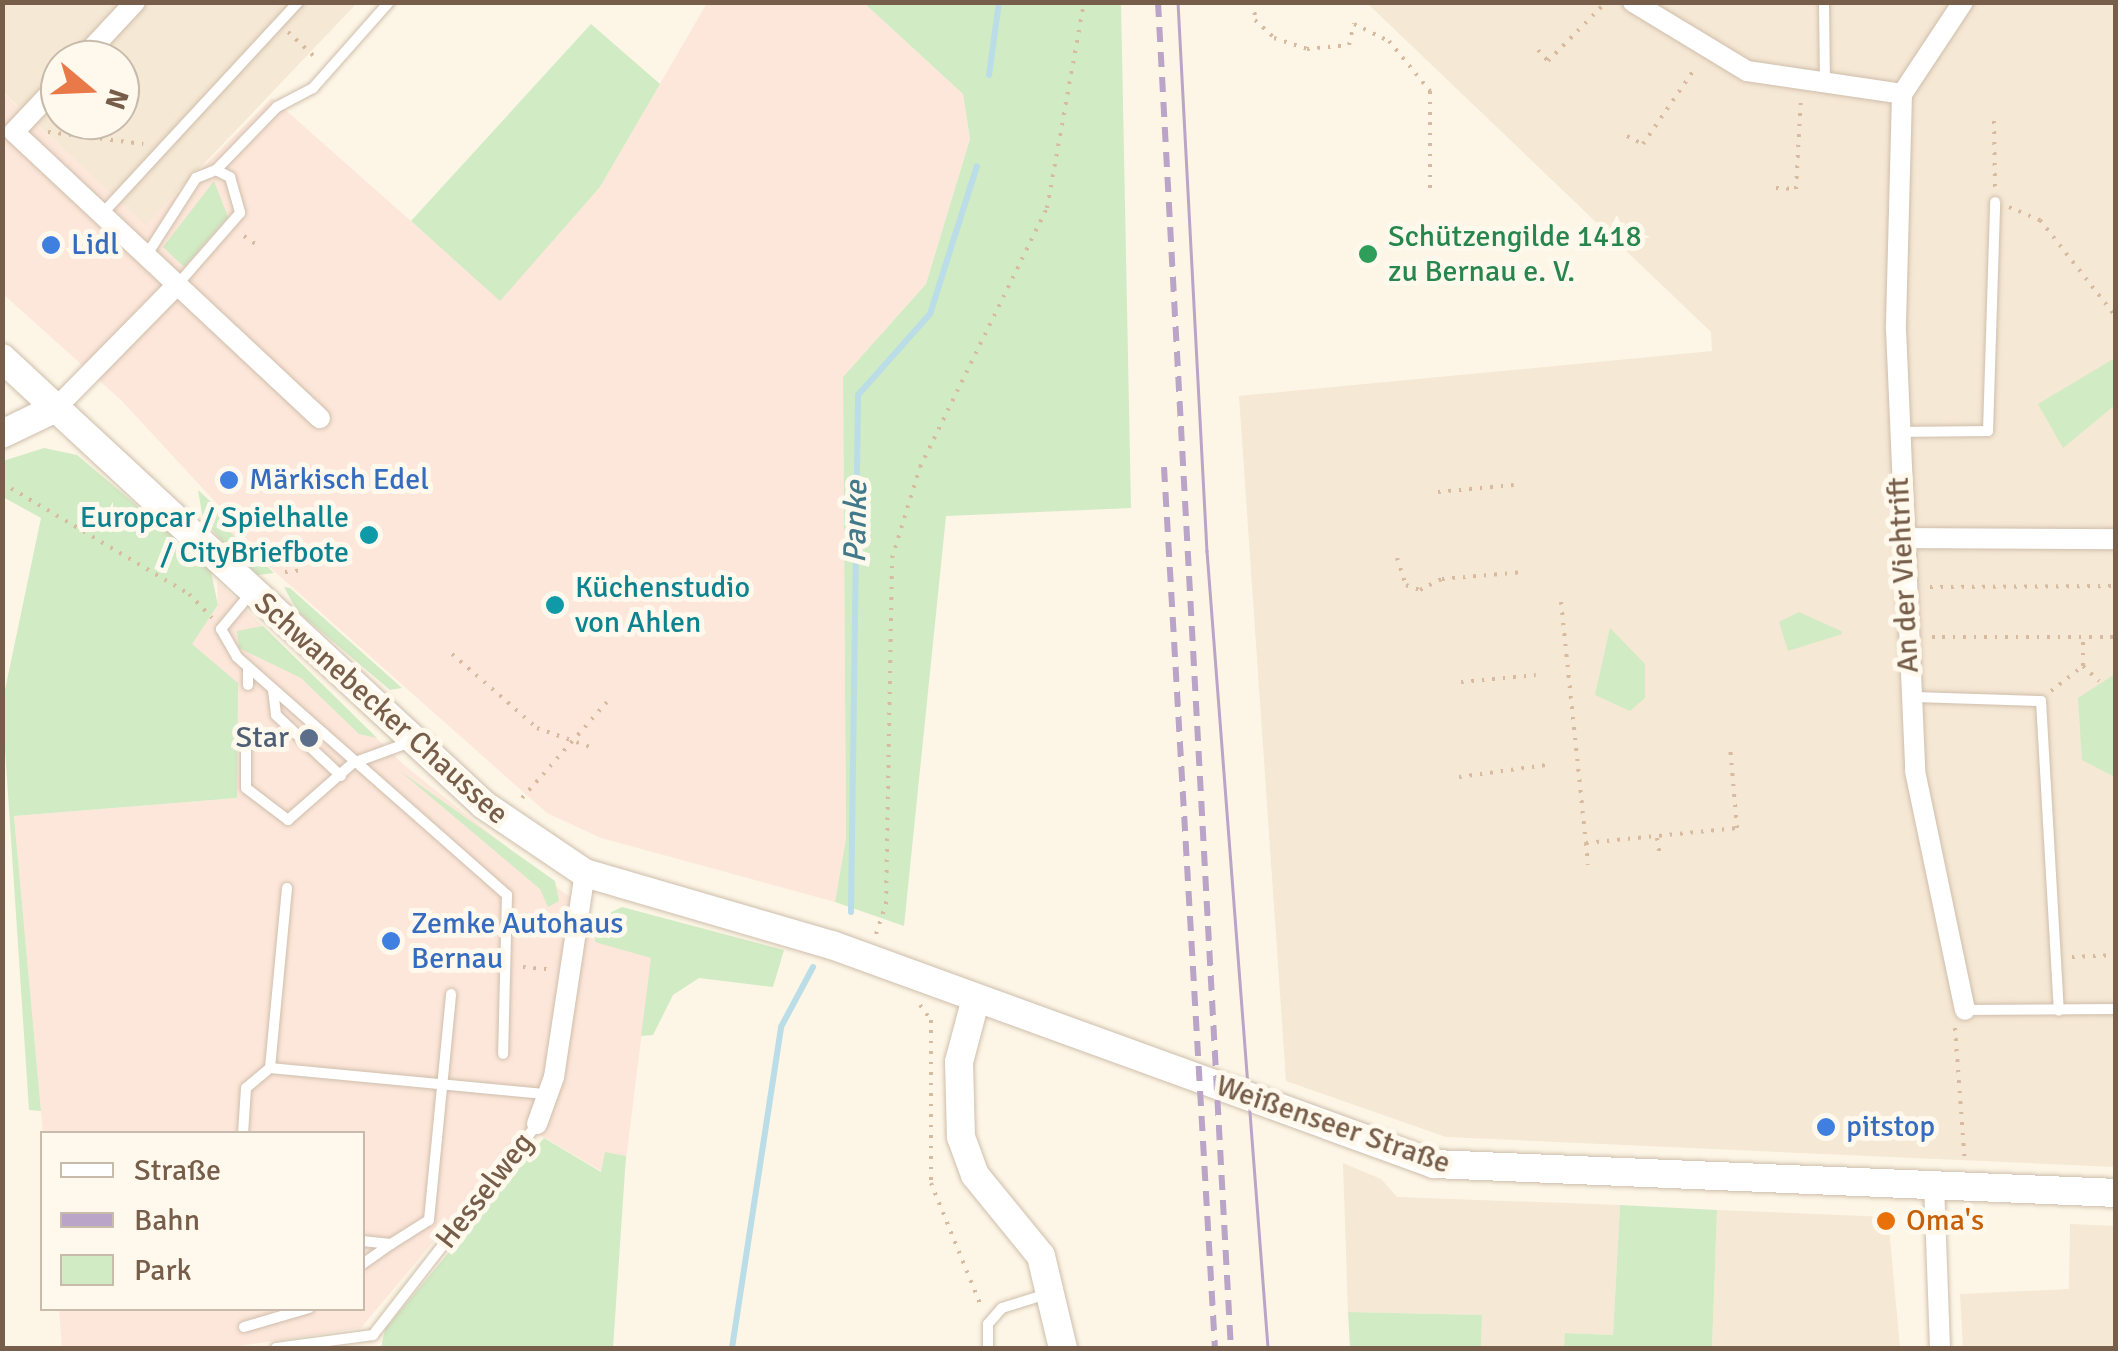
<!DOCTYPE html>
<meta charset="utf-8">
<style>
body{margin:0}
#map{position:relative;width:2118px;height:1351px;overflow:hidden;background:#fdf6e6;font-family:Signika,sans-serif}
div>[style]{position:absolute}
.residential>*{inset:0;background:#f5e8d4}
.commercial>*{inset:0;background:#fde7da}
.green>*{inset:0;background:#d1ebc4}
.stream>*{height:6px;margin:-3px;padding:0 3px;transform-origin:3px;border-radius:3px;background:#badde7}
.path>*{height:4px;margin-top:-2px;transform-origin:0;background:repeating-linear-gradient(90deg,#d8baa0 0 2.5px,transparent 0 10.5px)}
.roads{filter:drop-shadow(0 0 2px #cfbeac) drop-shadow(0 0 2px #cfbeac)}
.lane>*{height:10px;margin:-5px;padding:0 5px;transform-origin:5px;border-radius:5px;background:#fff}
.street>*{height:20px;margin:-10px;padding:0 10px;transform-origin:10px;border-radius:10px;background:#fff}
.secondary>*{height:28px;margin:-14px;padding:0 14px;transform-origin:14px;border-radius:14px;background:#fff}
.tram>*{height:2.5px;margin:-1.25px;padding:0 1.25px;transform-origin:1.25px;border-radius:1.25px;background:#baa4c7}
.rail>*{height:6px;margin-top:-3px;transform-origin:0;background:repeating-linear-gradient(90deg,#baa4c7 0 15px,transparent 0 25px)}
.dots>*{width:28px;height:28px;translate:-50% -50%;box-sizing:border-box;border:5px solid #fff9ed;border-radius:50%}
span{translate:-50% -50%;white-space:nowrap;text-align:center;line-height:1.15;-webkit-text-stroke:10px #fff9ed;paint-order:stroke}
.leisure-label{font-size:30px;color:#27864d}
.left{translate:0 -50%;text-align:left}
.shop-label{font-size:30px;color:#366cbe}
.culture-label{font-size:30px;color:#0d838f}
.right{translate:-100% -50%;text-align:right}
.street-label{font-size:30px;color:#775e4a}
.service-label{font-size:30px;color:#4e5e75}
.food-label{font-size:30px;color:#c56008}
.water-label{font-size:32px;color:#437a8b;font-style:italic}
.frame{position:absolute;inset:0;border:5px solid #775e4a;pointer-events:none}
.legend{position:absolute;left:40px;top:1131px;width:325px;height:180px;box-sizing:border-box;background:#fff9ed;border:2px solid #c9bbac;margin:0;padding:12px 18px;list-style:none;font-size:30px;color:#775e4a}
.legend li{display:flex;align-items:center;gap:20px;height:50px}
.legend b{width:50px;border:2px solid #c9bbac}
.north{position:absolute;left:40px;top:40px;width:100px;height:100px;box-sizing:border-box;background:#fff9ed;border:2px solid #c9bbac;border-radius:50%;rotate:109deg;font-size:28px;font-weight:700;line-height:40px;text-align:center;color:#775e4a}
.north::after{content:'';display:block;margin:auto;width:35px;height:45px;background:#e97949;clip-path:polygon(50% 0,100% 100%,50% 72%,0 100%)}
</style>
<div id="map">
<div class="residential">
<i style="clip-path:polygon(evenodd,2px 3px,357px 3px,145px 226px,3px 92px,2px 3px,60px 60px,120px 60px,120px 120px,60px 120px,60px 60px)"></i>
<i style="clip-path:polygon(1367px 3px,2115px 3px,2115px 1167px,1446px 1137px,1286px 1081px,1239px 396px,1712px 351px,1711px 332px)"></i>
<i style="clip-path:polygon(1343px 1163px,1381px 1179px,1397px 1197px,1620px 1205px,1613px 1335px,1566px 1333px,1564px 1348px,1481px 1348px,1482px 1315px,1348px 1312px)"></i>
<i style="clip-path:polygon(1717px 1210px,1888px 1217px,1900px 1348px,1712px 1348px)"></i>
<i style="clip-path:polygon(2070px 1224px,2115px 1226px,2115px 1348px,1963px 1348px,1960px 1294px,2069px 1289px)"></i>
</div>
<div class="commercial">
<i style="clip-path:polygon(707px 3px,864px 3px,963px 94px,970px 139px,926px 284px,843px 377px,846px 838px,835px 902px,601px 838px,547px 813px,230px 532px,232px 520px,121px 400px,3px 294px,2px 92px,145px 225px,272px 98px,500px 300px,600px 187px)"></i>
<i style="clip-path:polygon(217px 581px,404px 765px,597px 919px,653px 943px,623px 1184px,528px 1128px,361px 1328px,226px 1348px,62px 1348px,59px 1309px,362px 1308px,362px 1134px,43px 1133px,14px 816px,237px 798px,191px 644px,218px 606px)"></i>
</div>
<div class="green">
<i style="clip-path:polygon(864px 3px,1121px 3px,1131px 508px,946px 516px,904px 926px,835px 902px,846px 838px,843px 377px,926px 284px,970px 139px,963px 94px)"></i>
<i style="clip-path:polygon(591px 24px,660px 84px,600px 187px,500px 301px,411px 221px)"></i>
<i style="clip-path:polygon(214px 181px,228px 217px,184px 267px,163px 247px)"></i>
<i style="clip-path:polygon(2115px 358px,2115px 405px,2063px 448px,2038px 404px)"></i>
<i style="clip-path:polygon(44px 448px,77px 455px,210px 567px,218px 605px,192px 644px,238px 683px,237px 798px,14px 816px,41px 1111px,29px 1110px,2px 704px,41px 518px,3px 497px,3px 461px)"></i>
<i style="clip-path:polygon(198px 490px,232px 521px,230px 532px,274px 573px,258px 575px,230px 550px,203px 519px)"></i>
<i style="clip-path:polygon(284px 587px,290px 588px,402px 688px,390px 690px,297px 611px)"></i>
<i style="clip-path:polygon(1799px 612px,1841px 631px,1842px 634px,1788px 651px,1779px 622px)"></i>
<i style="clip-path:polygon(263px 626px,377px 738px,359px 734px,301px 678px,239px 648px,237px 631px)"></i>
<i style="clip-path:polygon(1610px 628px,1645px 664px,1645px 698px,1630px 711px,1595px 695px)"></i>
<i style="clip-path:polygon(2115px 674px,2115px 777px,2082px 760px,2078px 698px)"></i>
<i style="clip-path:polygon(400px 771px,555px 881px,559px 901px,548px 907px,540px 889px)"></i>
<i style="clip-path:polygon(622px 907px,784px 950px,773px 987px,699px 978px,673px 995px,653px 1035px,641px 1036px,651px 958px,595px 942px,597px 919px)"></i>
<i style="clip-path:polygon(544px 1138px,601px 1172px,605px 1152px,626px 1156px,613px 1348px,381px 1348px,385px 1329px)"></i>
<i style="clip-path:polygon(1620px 1205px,1717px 1210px,1712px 1348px,1564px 1348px,1565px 1333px,1613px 1335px)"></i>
<i style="clip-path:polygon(1348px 1312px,1482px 1315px,1481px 1348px,1350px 1348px)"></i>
</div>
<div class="stream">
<i style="left:989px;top:75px;width:74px;rotate:-82.2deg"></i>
<i style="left:851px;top:912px;width:517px;rotate:-89.22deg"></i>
<i style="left:858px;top:395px;width:108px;rotate:-48.4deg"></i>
<i style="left:930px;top:314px;width:155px;rotate:-72.4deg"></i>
<i style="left:732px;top:1348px;width:325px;rotate:-81.3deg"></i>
<i style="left:781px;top:1027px;width:68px;rotate:-61.9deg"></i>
</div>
<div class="path">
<i style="left:1254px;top:2px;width:18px;rotate:87deg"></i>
<i style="left:1255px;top:20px;width:26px;rotate:43deg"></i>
<i style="left:1274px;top:38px;width:35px;rotate:18deg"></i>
<i style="left:1307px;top:49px;width:42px;rotate:-5.4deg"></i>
<i style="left:1349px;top:45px;width:22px;rotate:-77deg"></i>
<i style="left:1354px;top:24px;width:39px;rotate:26deg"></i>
<i style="left:1389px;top:41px;width:65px;rotate:50.6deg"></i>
<i style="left:1430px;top:91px;width:97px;rotate:90deg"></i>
<i style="left:288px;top:32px;width:41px;rotate:43deg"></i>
<i style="left:1538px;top:50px;width:15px;rotate:48deg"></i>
<i style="left:1548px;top:61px;width:83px;rotate:-45.5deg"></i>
<i style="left:1994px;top:121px;width:66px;rotate:89.1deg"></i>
<i style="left:48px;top:132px;width:96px;rotate:7.2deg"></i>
<i style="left:1627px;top:136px;width:18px;rotate:27deg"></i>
<i style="left:1643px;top:144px;width:93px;rotate:-55.5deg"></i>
<i style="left:1776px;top:188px;width:20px;rotate:3deg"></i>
<i style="left:1796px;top:189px;width:91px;rotate:-86.9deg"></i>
<i style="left:2009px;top:207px;width:34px;rotate:23deg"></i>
<i style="left:2040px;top:220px;width:123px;rotate:51.9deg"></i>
<i style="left:244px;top:236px;width:16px;rotate:35deg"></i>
<i style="left:2px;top:483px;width:217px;rotate:30.7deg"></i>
<i style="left:189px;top:594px;width:33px;rotate:46deg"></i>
<i style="left:1438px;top:492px;width:76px;rotate:-5.3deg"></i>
<i style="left:1397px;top:558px;width:28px;rotate:72deg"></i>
<i style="left:1406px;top:585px;width:15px;rotate:20deg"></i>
<i style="left:1420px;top:590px;width:25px;rotate:-27deg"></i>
<i style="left:1442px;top:579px;width:82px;rotate:-4.9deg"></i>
<i style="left:285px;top:572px;width:18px;rotate:-6deg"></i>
<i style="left:1930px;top:587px;width:186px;rotate:-0.3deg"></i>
<i style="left:1561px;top:602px;width:242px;rotate:84.1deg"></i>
<i style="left:1586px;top:843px;width:152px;rotate:-5.7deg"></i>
<i style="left:1737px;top:828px;width:82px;rotate:-94.9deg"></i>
<i style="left:1932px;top:637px;width:184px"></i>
<i style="left:452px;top:654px;width:113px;rotate:41deg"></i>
<i style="left:537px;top:728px;width:56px;rotate:19.7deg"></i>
<i style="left:2083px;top:666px;width:22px;rotate:43deg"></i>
<i style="left:1461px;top:682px;width:75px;rotate:-5.3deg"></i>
<i style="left:2051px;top:691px;width:41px;rotate:-38deg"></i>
<i style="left:2083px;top:666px;width:29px;rotate:-90deg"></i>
<i style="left:1459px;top:777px;width:88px;rotate:-7.9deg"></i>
<i style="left:522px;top:798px;width:128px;rotate:-48.5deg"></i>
<i style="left:1657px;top:838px;width:20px;rotate:81deg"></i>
<i style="left:1586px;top:843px;width:22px;rotate:85deg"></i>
<i style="left:876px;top:934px;width:32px;rotate:-72deg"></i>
<i style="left:886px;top:904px;width:346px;rotate:-89deg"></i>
<i style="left:892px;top:558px;width:95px;rotate:-72.9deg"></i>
<i style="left:920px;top:467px;width:288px;rotate:-63.9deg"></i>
<i style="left:1047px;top:208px;width:209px;rotate:-79.8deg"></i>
<i style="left:2072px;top:957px;width:44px;rotate:-2.6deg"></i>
<i style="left:523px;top:967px;width:25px;rotate:5deg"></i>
<i style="left:920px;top:1005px;width:19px;rotate:54deg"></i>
<i style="left:931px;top:1020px;width:163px;rotate:90deg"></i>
<i style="left:931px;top:1183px;width:133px;rotate:67.9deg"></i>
<i style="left:1955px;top:1028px;width:135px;rotate:85.8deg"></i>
<i style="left:2116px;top:1307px;width:22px;rotate:90deg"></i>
</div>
<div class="roads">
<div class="lane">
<i style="left:1824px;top:2px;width:79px;rotate:89.3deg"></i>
<i style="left:216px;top:170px;width:88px;rotate:-45.9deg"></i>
<i style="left:277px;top:107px;width:41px;rotate:-27.8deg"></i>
<i style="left:313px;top:88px;width:115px;rotate:-48.5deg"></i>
<i style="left:102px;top:214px;width:289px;rotate:-47.2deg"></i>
<i style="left:146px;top:256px;width:93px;rotate:-57.3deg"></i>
<i style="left:196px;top:178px;width:22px;rotate:-22deg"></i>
<i style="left:216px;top:170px;width:16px;rotate:27deg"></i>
<i style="left:230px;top:177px;width:37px;rotate:74deg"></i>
<i style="left:240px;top:213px;width:94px;rotate:131.1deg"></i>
<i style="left:1898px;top:432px;width:90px;rotate:-0.6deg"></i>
<i style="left:1988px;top:431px;width:229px;rotate:-88.2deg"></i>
<i style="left:251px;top:593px;width:47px;rotate:129.8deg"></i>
<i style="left:221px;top:629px;width:32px;rotate:60deg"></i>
<i style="left:237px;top:657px;width:360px;rotate:41.4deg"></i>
<i style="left:507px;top:895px;width:159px;rotate:91.4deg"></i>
<i style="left:248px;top:685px;width:18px;rotate:-90deg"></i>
<i style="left:273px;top:690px;width:25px;rotate:83deg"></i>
<i style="left:276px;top:715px;width:89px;rotate:43.2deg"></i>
<i style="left:1912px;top:697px;width:129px;rotate:1.8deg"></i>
<i style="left:2041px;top:701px;width:310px;rotate:86.7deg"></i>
<i style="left:246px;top:744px;width:44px;rotate:90deg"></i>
<i style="left:246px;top:788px;width:53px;rotate:37.3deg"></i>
<i style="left:288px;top:820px;width:86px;rotate:-41.2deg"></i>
<i style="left:353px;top:763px;width:64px;rotate:-20.1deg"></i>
<i style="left:287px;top:888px;width:181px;rotate:95.4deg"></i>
<i style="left:270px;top:1068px;width:278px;rotate:5.4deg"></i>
<i style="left:1965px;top:1010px;width:151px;rotate:-0.4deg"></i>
<i style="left:243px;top:1134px;width:46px;rotate:-86.3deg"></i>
<i style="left:246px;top:1088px;width:31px;rotate:-40deg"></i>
<i style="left:362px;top:1241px;width:29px;rotate:6deg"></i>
<i style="left:391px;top:1244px;width:35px;rotate:145deg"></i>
<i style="left:391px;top:1244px;width:45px;rotate:-32.3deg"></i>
<i style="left:429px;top:1220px;width:227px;rotate:-84.4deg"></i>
<i style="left:244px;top:1327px;width:68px;rotate:-16.3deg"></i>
<i style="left:276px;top:1348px;width:98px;rotate:-7.6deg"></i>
<i style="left:373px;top:1335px;width:267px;rotate:-52.1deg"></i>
<i style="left:988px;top:1348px;width:24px;rotate:-90deg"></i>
<i style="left:988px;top:1324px;width:21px;rotate:-49deg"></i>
<i style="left:1002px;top:1308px;width:47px;rotate:-17.3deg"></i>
</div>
<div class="street">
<i style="left:1633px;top:2px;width:133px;rotate:31.2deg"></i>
<i style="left:1747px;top:71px;width:157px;rotate:8.4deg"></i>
<i style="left:1963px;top:2px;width:110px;rotate:123.5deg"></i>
<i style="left:1902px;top:94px;width:235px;rotate:91.5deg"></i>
<i style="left:1896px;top:329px;width:442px;rotate:87.5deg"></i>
<i style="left:1915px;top:771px;width:244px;rotate:78.2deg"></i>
<i style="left:81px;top:60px;width:79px;rotate:-47deg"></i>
<i style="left:60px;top:83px;width:67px;rotate:133.2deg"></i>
<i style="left:14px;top:132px;width:419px;rotate:43.1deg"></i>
<i style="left:56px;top:408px;width:173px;rotate:-45.5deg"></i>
<i style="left:1902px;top:538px;width:214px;rotate:0.3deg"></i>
<i style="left:537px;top:1124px;width:50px;rotate:-70.1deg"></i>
<i style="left:554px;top:1077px;width:206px;rotate:-81.4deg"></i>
<i style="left:1934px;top:1184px;width:164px;rotate:87.9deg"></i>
</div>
<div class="secondary">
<i style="left:2px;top:358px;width:657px;rotate:42.84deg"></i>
<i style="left:484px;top:805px;width:122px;rotate:34deg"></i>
<i style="left:585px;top:873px;width:257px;rotate:16.3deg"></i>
<i style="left:832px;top:945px;width:641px;rotate:19.99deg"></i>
<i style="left:1434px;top:1164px;width:683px;rotate:2.43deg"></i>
<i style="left:2px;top:434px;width:60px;rotate:-25.7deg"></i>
<i style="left:976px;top:998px;width:66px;rotate:104.9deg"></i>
<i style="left:959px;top:1062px;width:75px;rotate:88.5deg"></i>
<i style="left:961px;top:1137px;width:40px;rotate:69.8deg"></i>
<i style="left:975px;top:1175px;width:104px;rotate:50.8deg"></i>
<i style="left:1041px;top:1256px;width:95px;rotate:76.6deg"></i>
</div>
</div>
<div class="tram">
<i style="left:1178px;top:2px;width:550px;rotate:86.98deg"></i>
<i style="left:1207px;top:551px;width:799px;rotate:85.62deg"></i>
</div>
<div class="rail">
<i style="left:1158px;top:2px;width:1348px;rotate:86.9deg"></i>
<i style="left:1164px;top:467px;width:882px;rotate:86.69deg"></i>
</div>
<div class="dots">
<i style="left:51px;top:245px;background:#3f7fe0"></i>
<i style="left:1368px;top:254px;background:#2e9e5b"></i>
<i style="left:229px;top:480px;background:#3f7fe0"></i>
<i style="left:369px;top:535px;background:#0f9aa8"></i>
<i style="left:555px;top:605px;background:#0f9aa8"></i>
<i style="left:309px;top:738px;background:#5c6f8a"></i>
<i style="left:391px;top:941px;background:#3f7fe0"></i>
<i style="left:1826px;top:1127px;background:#3f7fe0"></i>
<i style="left:1886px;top:1221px;background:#e8710a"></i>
</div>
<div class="leisure-label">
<span class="left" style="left:1388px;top:254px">Schützengilde 1418<br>zu Bernau e. V.</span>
</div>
<div class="shop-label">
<span class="left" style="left:71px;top:245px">Lidl</span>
<span class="left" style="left:249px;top:480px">Märkisch Edel</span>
<span class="left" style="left:411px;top:941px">Zemke Autohaus<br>Bernau</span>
<span class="left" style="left:1846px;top:1127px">pitstop</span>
</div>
<div class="culture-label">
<span class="right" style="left:349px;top:535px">Europcar / Spielhalle<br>/ CityBriefbote</span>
<span class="left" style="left:575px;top:605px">Küchenstudio<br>von Ahlen</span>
</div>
<div class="street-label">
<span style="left:1904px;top:575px;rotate:-93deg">An der Viehtrift</span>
<span style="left:381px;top:709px;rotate:42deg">Schwanebecker Chaussee</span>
<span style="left:1333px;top:1125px;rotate:19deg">Weißenseer Straße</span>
<span style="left:485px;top:1191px;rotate:-52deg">Hesselweg</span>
</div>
<div class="service-label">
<span class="right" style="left:289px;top:738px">Star</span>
</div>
<div class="food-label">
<span class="left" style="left:1906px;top:1221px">Oma's</span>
</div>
<div class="water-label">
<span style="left:856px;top:522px;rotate:-89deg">Panke</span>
</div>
<div class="frame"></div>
<ul class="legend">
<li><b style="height:12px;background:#fff"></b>Straße</li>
<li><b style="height:12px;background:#baa4c7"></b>Bahn</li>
<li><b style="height:28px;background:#d1ebc4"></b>Park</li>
</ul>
<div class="north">N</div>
</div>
